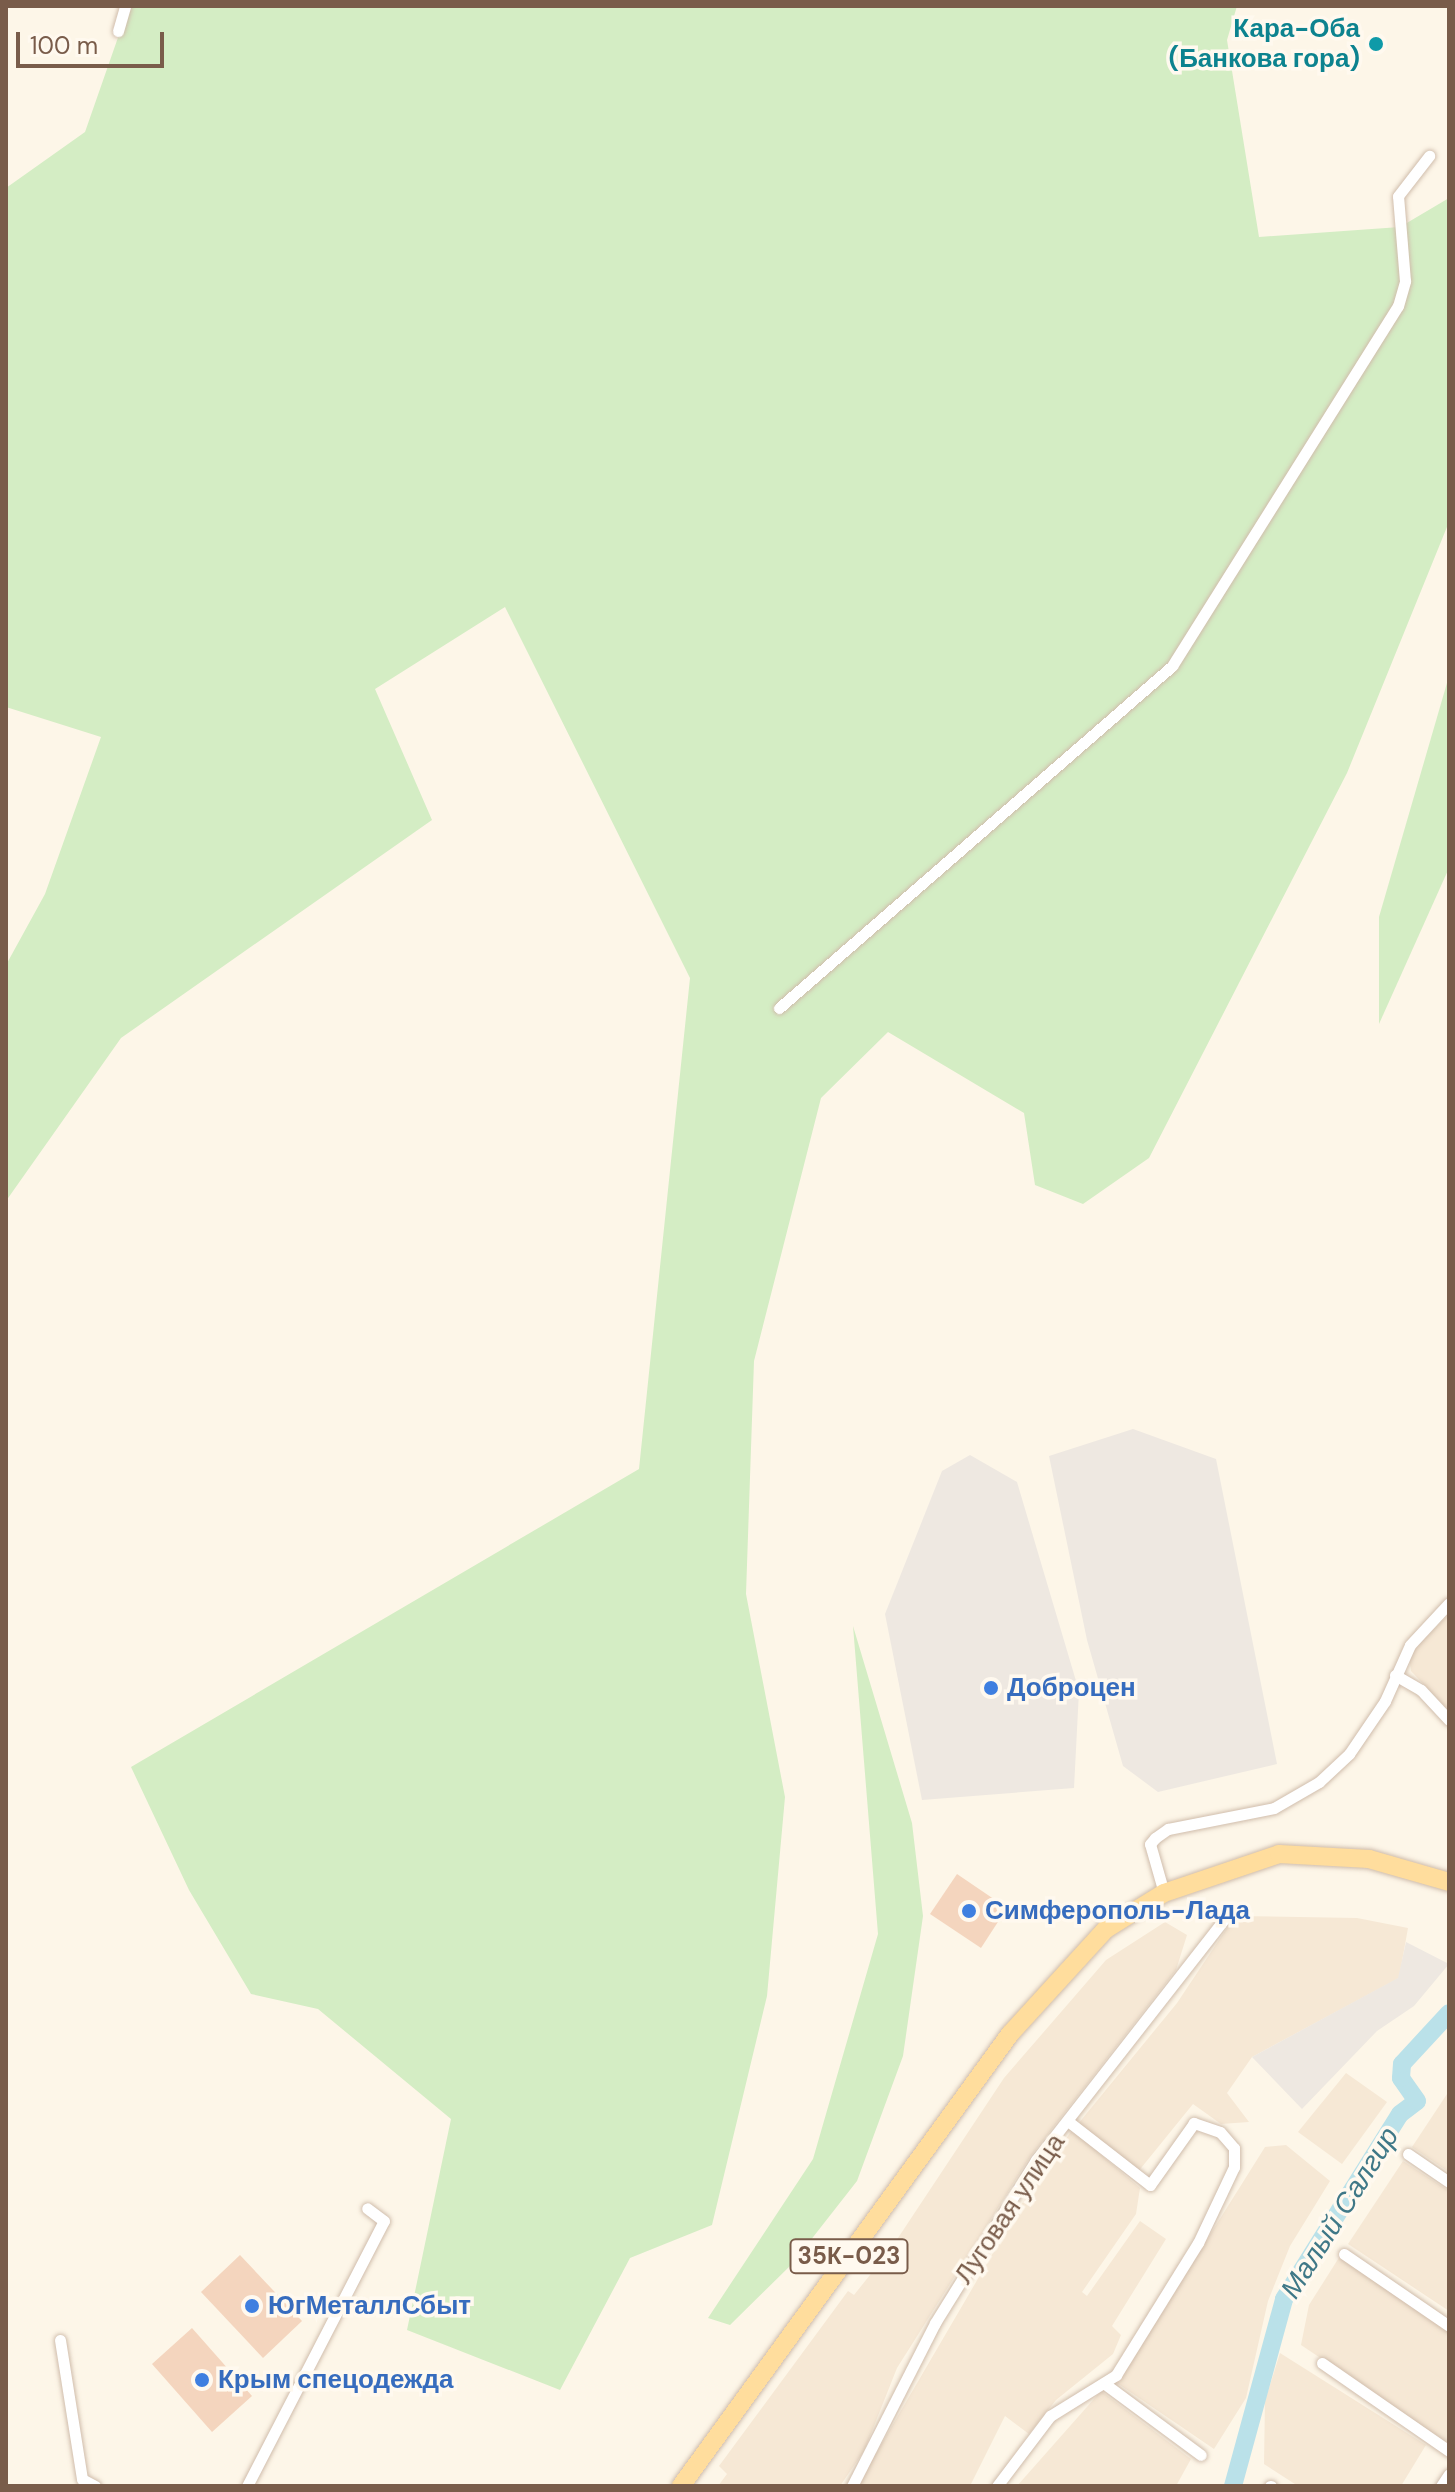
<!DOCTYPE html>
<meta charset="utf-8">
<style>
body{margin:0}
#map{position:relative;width:1455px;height:2492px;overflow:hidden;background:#fdf6e8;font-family:"DM Sans",sans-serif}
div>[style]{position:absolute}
.residential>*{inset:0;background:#f6e8d5}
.industrial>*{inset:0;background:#eee8e1}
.green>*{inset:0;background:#d4edc4}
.river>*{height:18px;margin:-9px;padding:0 9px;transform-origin:9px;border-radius:9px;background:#bae1e9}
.building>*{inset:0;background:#f4d5be}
.roads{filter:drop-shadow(0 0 2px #d0bdac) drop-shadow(0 0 2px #d0bdac)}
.minor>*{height:11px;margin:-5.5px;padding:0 5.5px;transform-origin:5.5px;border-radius:5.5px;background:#fff}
.primary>*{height:18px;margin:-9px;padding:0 9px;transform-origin:9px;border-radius:9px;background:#ffdd9d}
.dots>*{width:22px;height:22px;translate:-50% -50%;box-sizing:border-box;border:4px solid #fff9ef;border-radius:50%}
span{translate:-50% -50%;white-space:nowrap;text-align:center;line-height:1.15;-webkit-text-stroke:7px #fff9ef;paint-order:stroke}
.shield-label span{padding:2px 6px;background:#fff9ef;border:2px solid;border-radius:6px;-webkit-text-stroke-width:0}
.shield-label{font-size:24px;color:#795c4a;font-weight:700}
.culture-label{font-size:26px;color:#0d838f;font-weight:700}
.right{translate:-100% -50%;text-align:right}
.shop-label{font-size:26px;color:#366cbe;font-weight:700}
.left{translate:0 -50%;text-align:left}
.street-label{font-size:26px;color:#795c4a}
.water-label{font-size:28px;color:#3f7887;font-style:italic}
.frame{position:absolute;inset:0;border:8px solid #795c4a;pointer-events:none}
.scale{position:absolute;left:16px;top:32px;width:148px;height:36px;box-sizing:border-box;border:4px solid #795c4a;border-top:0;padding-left:10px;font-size:24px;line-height:28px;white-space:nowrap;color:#795c4a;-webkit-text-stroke:6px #fff9ef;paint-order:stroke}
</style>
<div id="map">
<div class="residential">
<i style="clip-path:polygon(1449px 1614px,1449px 1711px,1411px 1671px,1409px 1655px)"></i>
<i style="clip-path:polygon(1235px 1916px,1357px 1918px,1408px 1928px,1399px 1978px,1252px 2057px,1227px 2093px,1249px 2122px,1221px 2124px,1193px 2104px,1137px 2173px,1078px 2124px,1177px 2003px)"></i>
<i style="clip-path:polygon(1165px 1922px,1187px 1935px,1176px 1970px,1030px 2157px,897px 2368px,864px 2451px,840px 2486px,718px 2486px,727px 2474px,719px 2466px,848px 2291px,854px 2295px,890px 2250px,1004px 2078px,1106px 1960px)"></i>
<i style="clip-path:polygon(1346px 2073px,1387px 2102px,1342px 2164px,1298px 2132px)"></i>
<i style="clip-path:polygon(1449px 2091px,1449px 2172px,1412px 2147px)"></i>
<i style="clip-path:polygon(1072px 2130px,1140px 2188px,1136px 2214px,1082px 2292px,1087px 2296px,1140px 2221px,1166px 2239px,1112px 2326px,1121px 2335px,1113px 2354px,1056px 2400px,1029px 2434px,1005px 2416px,970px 2486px,857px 2486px,1021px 2205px)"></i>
<i style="clip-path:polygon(1286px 2145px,1330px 2181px,1290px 2246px,1268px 2301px,1246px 2398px,1214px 2449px,1117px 2383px,1265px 2147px)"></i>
<i style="clip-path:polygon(1403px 2161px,1449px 2191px,1449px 2311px,1348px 2244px)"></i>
<i style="clip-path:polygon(1340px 2256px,1449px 2330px,1449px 2444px,1301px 2345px,1309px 2305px)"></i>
<i style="clip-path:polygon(1280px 2353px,1426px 2445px,1401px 2486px,1298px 2486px,1264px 2464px,1265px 2401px)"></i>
<i style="clip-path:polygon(1101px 2391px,1191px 2459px,1176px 2486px,1017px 2486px)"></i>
</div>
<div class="industrial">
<i style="clip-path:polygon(1133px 1429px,1216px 1459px,1277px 1764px,1158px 1792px,1123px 1766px,1087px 1640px,1049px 1456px)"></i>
<i style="clip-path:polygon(970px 1455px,1017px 1482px,1079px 1691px,1074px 1788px,922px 1800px,885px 1614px,942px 1471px)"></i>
<i style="clip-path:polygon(1406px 1942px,1449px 1964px,1414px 2006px,1377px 2031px,1302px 2109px,1252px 2057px,1398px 1978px)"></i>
</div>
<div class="green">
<i style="clip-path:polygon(129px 6px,1237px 6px,1227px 40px,1259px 237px,1400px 227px,1449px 198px,1449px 522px,1347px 773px,1149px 1158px,1083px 1204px,1035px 1185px,1024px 1113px,888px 1032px,821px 1098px,754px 1361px,746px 1594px,785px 1797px,767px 1996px,712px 2225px,630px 2258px,560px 2390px,407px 2330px,451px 2119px,318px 2009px,251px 1994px,189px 1890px,131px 1767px,639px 1469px,690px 978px,505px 607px,375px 689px,432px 820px,121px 1038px,6px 1201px,6px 965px,45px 894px,101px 737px,6px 707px,6px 188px,85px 132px)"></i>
<i style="clip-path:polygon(1449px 676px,1449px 868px,1379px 1024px,1379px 917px)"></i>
<i style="clip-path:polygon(853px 1626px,912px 1823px,923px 1916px,903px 2056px,857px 2181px,792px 2264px,730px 2325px,708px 2318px,813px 2159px,878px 1934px)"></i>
</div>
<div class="river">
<i style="left:1233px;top:2486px;width:194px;rotate:-74.7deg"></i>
<i style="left:1284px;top:2299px;width:218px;rotate:-57.9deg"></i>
<i style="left:1400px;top:2114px;width:21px;rotate:-37deg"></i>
<i style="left:1417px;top:2101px;width:28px;rotate:-125deg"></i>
<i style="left:1401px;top:2078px;width:14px;rotate:-86deg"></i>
<i style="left:1402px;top:2064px;width:69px;rotate:-47.3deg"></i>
</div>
<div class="building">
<i style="clip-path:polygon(957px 1874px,1007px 1908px,981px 1948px,930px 1914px)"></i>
<i style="clip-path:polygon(240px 2255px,302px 2321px,263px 2358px,201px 2292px)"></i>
<i style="clip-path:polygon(192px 2328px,252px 2396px,212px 2432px,152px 2364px)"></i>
</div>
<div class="roads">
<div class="minor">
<i style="left:118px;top:31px;width:26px;rotate:-74deg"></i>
<i style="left:779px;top:1008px;width:521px;rotate:-41.03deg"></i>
<i style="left:1172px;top:666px;width:425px;rotate:-57.9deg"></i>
<i style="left:1398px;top:306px;width:26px;rotate:-74deg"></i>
<i style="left:1405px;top:281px;width:85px;rotate:-94.7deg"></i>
<i style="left:1398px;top:196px;width:51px;rotate:-52.2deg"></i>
<i style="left:1395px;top:1675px;width:30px;rotate:30deg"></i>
<i style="left:1421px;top:1690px;width:41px;rotate:47deg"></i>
<i style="left:1164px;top:1893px;width:51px;rotate:-105.9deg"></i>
<i style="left:1150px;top:1844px;width:8px;rotate:-50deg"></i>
<i style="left:1155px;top:1838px;width:16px;rotate:-35deg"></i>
<i style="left:1168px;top:1829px;width:108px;rotate:-11.2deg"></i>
<i style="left:1274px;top:1808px;width:52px;rotate:-30deg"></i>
<i style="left:1319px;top:1782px;width:41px;rotate:-43deg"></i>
<i style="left:1349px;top:1754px;width:64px;rotate:-55.8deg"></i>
<i style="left:1385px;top:1701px;width:61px;rotate:-65.9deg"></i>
<i style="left:1410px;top:1645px;width:57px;rotate:-47.1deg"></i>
<i style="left:1408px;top:2154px;width:50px;rotate:34.3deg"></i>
<i style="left:1344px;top:2254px;width:127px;rotate:34.4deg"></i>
<i style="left:60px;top:2340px;width:141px;rotate:81deg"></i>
<i style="left:82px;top:2479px;width:15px;rotate:28deg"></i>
<i style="left:1322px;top:2363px;width:155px;rotate:34.7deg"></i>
<i style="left:1105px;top:2384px;width:119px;rotate:36.5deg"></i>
<i style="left:247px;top:2486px;width:298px;rotate:-62.7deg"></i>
<i style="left:384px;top:2221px;width:21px;rotate:-143deg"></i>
<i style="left:852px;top:2486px;width:183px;rotate:-63deg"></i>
<i style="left:935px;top:2323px;width:192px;rotate:-58.2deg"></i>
<i style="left:1036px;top:2160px;width:312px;rotate:-52deg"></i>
<i style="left:997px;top:2486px;width:88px;rotate:-52.9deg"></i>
<i style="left:1050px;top:2416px;width:78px;rotate:-31.8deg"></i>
<i style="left:1116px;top:2375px;width:155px;rotate:-58.2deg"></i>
<i style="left:1198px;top:2243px;width:84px;rotate:-64.7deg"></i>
<i style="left:1234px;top:2167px;width:19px;rotate:-90deg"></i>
<i style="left:1234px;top:2148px;width:21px;rotate:-131deg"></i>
<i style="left:1220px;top:2132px;width:28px;rotate:-161deg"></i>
<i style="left:1194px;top:2123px;width:76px;rotate:125.4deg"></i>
<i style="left:1150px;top:2185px;width:103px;rotate:-142.1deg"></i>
<i style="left:1270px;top:2486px;width:1px"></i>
<i style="left:1441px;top:2486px;width:14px;rotate:-56deg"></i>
</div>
<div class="primary">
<i style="left:681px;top:2486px;width:559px;rotate:-53.95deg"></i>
<i style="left:1010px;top:2034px;width:142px;rotate:-47.6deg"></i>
<i style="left:1106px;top:1929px;width:68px;rotate:-31.8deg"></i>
<i style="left:1164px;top:1893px;width:121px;rotate:-18.7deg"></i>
<i style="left:1279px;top:1854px;width:90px;rotate:3.2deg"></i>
<i style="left:1369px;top:1859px;width:83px;rotate:16deg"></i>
</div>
</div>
<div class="dots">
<i style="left:1376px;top:44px;background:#0f9aa8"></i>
<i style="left:991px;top:1688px;background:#3f7fe0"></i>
<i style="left:969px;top:1911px;background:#3f7fe0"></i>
<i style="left:252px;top:2306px;background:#3f7fe0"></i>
<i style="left:202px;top:2380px;background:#3f7fe0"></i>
</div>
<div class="shield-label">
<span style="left:849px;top:2256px">35К-023</span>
</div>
<div class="culture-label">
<span class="right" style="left:1360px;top:44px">Кара-Оба<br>(Банкова гора)</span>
</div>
<div class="shop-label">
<span class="left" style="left:1007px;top:1688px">Доброцен</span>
<span class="left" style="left:985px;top:1911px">Симферополь-Лада</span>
<span class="left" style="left:268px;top:2306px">ЮгМеталлСбыт</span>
<span class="left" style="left:218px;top:2380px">Крым спецодежда</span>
</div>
<div class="street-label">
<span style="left:1010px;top:2209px;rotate:-56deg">Луговая улица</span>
</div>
<div class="water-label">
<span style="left:1340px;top:2213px;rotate:-58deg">Малый Салгир</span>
</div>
<div class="frame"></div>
<div class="scale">100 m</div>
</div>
